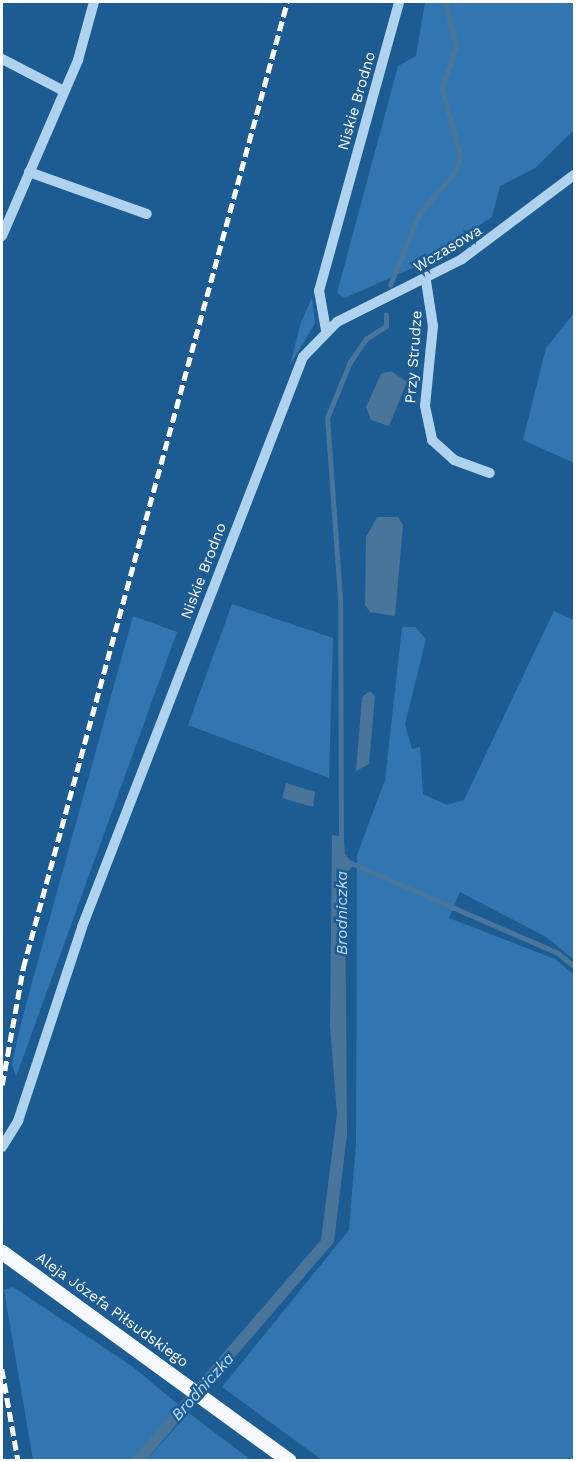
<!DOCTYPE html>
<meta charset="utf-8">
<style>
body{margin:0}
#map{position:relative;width:576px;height:1462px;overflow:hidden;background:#1d5c93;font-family:"Work Sans",sans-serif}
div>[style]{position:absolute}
.green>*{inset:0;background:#3176b0}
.water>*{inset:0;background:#49759b}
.stream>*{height:4.5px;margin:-2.25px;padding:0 2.25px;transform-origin:2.25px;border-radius:2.25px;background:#49759b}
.minor>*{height:10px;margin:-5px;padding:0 5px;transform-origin:5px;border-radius:5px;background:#afd2ee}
.major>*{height:15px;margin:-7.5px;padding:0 7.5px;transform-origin:7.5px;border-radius:7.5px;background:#f6faff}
.rail>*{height:4.5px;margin-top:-2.25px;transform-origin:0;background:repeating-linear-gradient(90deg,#fff 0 10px,transparent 0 14.5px)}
span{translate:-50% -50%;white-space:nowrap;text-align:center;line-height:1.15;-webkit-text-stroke:5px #1d5c93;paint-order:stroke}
.street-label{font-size:15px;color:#fff}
.water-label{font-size:16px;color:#bbdbf5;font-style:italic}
.frame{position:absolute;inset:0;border:3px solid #fff;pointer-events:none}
</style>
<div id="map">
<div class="green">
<i style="clip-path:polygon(425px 2px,574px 2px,574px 130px,535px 168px,500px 186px,492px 217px,419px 265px,345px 298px,337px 293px,398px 66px,416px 56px)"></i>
<i style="clip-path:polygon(312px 298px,315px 323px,290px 365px,301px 322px)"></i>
<i style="clip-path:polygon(574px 313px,574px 463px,523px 440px,546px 348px)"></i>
<i style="clip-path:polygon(232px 604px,333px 638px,329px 778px,188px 725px)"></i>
<i style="clip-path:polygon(554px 611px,574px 620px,574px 960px,546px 937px,460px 892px,449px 918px,555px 959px,574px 975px,574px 1460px,322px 1460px,222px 1387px,349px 1230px,356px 1144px,357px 855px,385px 780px,402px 627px,415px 627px,426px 639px,405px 724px,412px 749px,420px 747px,423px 794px,447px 805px,464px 800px)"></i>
<i style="clip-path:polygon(133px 616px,177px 632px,16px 1077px,12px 1064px,22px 1019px)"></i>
<i style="clip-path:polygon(13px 1287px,133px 1367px,180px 1406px,131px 1460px,33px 1460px,4px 1290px)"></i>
<i style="clip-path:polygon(189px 1413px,251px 1460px,146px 1460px)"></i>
</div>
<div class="water">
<i style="clip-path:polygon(391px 371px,407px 382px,389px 426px,371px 420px,366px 407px,381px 374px)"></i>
<i style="clip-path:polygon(377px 517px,398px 517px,403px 525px,395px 616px,370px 612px,365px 605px,366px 537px)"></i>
<i style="clip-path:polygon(370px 691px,375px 696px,369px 764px,356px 771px,362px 697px)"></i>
<i style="clip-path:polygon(286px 783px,315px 792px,313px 807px,282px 798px)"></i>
<i style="clip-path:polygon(332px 835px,344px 837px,345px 854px,354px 865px,345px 874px,347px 1134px,334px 1242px,146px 1460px,131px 1460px,321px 1240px,337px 1114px,330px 1026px)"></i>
</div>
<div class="stream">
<i style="left:390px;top:285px;width:77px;rotate:-67.8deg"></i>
<i style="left:419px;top:214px;width:57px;rotate:-49.3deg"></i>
<i style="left:456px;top:171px;width:16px;rotate:-75deg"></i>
<i style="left:460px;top:156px;width:70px;rotate:-104.8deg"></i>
<i style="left:442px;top:88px;width:44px;rotate:-71.6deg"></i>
<i style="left:456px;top:46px;width:45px;rotate:-104deg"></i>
<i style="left:341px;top:843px;width:245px;rotate:-90.2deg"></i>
<i style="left:340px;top:598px;width:180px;rotate:-94.1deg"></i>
<i style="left:327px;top:418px;width:61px;rotate:-67.7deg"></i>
<i style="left:350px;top:362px;width:28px;rotate:-55deg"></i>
<i style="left:366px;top:339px;width:24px;rotate:-33deg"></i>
<i style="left:386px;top:326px;width:11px;rotate:-90deg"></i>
<i style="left:349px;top:862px;width:228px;rotate:23.5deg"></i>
<i style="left:558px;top:953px;width:21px;rotate:39deg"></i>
</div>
<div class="minor">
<i style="left:2px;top:59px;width:68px;rotate:27.3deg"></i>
<i style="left:29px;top:172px;width:125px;rotate:19.6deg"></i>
<i style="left:2px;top:236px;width:192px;rotate:-66.6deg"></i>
<i style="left:78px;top:60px;width:60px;rotate:-74.6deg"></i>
<i style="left:426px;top:281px;width:46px;rotate:81.2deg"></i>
<i style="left:433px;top:326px;width:80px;rotate:95.7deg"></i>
<i style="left:425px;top:406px;width:35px;rotate:78deg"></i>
<i style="left:432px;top:440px;width:30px;rotate:42deg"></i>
<i style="left:454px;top:460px;width:38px;rotate:20deg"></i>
<i style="left:326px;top:330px;width:40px;rotate:-100deg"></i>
<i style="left:319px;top:291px;width:300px;rotate:-74.5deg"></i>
<i style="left:2px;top:1147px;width:31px;rotate:-58deg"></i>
<i style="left:18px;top:1121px;width:204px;rotate:-71.7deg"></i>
<i style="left:82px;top:927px;width:611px;rotate:-68.81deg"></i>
<i style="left:303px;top:357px;width:49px;rotate:-45.8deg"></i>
<i style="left:337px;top:322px;width:140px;rotate:-26.7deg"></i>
<i style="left:462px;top:259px;width:140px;rotate:-36.9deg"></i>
</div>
<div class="major">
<i style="left:2px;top:1252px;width:354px;rotate:36deg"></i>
</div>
<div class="rail">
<i style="left:2px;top:1085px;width:119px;rotate:-79.8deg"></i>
<i style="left:23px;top:968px;width:1001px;rotate:-74.71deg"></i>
<i style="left:2px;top:1369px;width:92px;rotate:80deg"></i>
</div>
<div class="street-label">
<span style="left:357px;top:101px;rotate:-74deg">Niskie Brodno</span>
<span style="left:448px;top:249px;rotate:-31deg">Wczasowa</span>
<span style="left:414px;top:357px;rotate:-86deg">Przy Strudze</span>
<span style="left:204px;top:571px;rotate:-69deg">Niskie Brodno</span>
<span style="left:112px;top:1310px;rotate:36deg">Aleja Józefa Piłsudskiego</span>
</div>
<div class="water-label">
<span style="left:342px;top:913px;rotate:-90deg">Brodniczka</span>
<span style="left:203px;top:1387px;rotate:-48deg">Brodniczka</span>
</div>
<div class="frame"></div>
</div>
